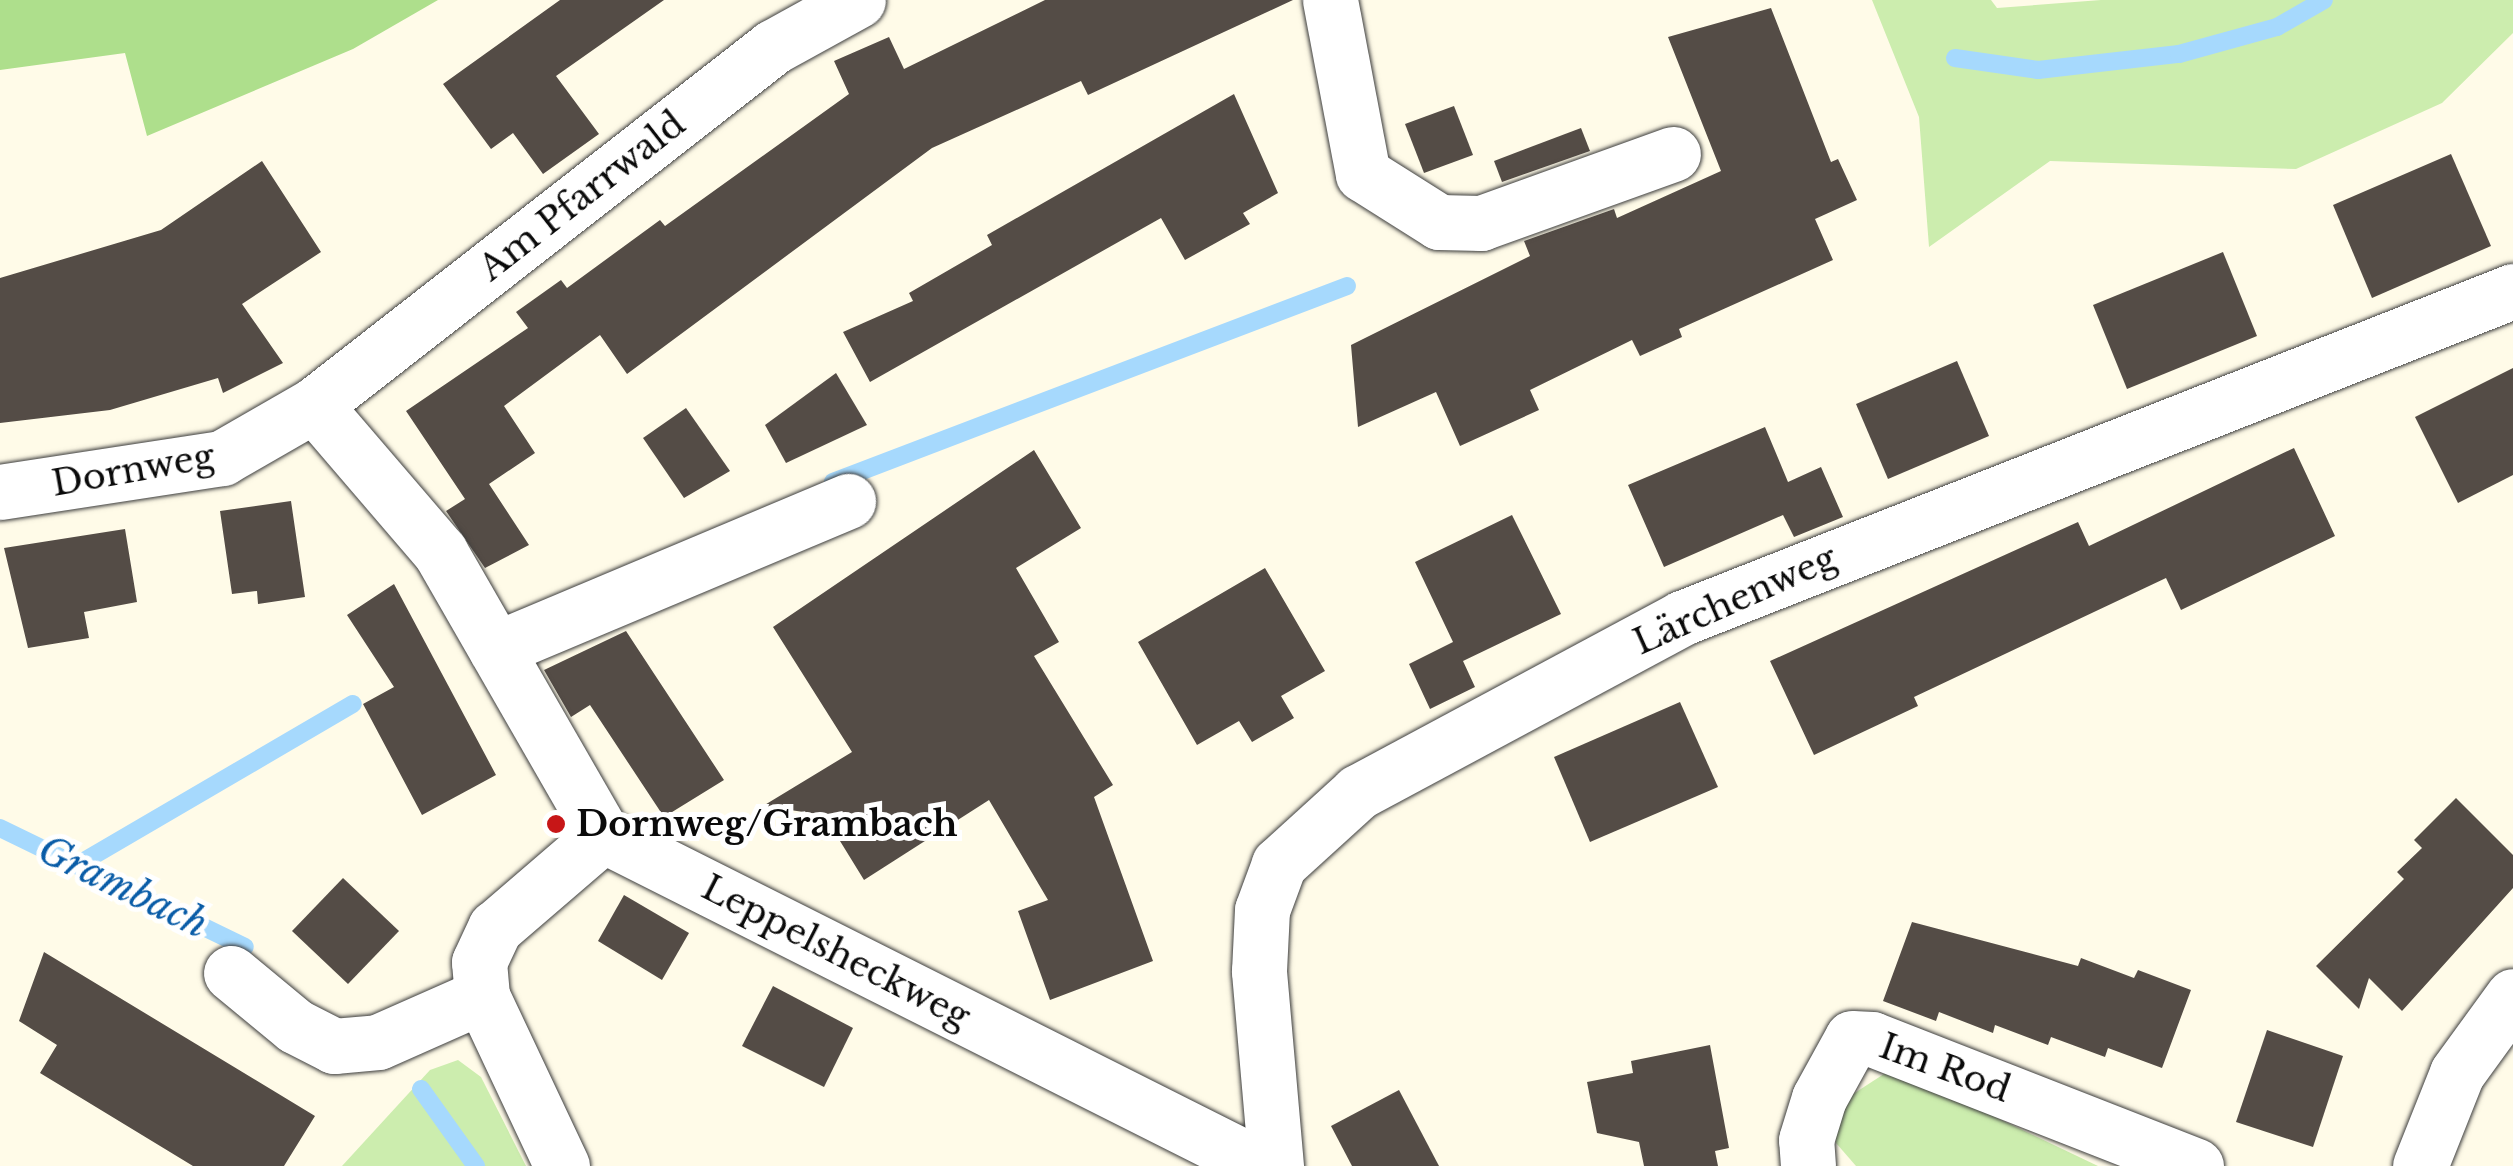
<!DOCTYPE html>
<meta charset="utf-8">
<style>
body{margin:0}
#map{position:relative;width:2513px;height:1166px;overflow:hidden;background:#fffbe8;font-family:"Libre Baskerville",serif}
div>[style]{position:absolute}
.green>*{inset:0;background:#ccedae}
.forest>*{inset:0;background:#aedf8c}
.stream>*{height:18px;margin:-9px;padding:0 9px;transform-origin:9px;border-radius:9px;background:#a6d9fd}
.building>*{inset:0;background:#544c46}
.roads{filter:drop-shadow(0 0 2px #3d3d3d) drop-shadow(0 0 2px #3d3d3d)}
.minor>*{height:55px;margin:-27.5px;padding:0 27.5px;transform-origin:27.5px;border-radius:27.5px;background:#fff}
.dots>*{width:28px;height:28px;translate:-50% -50%;box-sizing:border-box;border:5px solid #fff;border-radius:50%}
span{translate:-50% -50%;white-space:nowrap;text-align:center;line-height:1.15;-webkit-text-stroke:10px #fff;paint-order:stroke}
.street-label{font-size:35px;color:#0a0a0a}
.poi-label{font-size:35px;color:#0a0a0a;font-weight:700}
.left{translate:0 -50%;text-align:left}
.water-label{font-size:38px;color:#095ca7;font-style:italic}
</style>
<div id="map">
<div class="green">
<i style="clip-path:polygon(1872px 0,1991px 0,1997px 8px,2101px 0,2513px 0,2513px 33px,2442px 103px,2296px 169px,2050px 161px,1929px 247px,1919px 117px)"></i>
<i style="clip-path:polygon(458px 1060px,481px 1077px,526px 1166px,342px 1166px,430px 1070px)"></i>
<i style="clip-path:polygon(1887px 1072px,1907px 1075px,2098px 1166px,1856px 1166px,1836px 1143px,1836px 1122px,1847px 1098px)"></i>
</div>
<div class="forest">
<i style="clip-path:polygon(0 0,438px 0,353px 49px,147px 136px,125px 53px,0 70px)"></i>
</div>
<div class="stream">
<i style="left:1955px;top:58px;width:84px;rotate:8.2deg"></i>
<i style="left:2038px;top:70px;width:142px;rotate:-6.5deg"></i>
<i style="left:2179px;top:54px;width:102px;rotate:-15.4deg"></i>
<i style="left:2277px;top:27px;width:54px;rotate:-29.9deg"></i>
<i style="left:833px;top:482px;width:550px;rotate:-20.87deg"></i>
<i style="left:0;top:828px;width:272px;rotate:25.9deg"></i>
<i style="left:79px;top:864px;width:317px;rotate:-30.3deg"></i>
<i style="left:421px;top:1089px;width:95px;rotate:54.5deg"></i>
</div>
<div class="building">
<i style="clip-path:polygon(560px 0,664px 0,556px 76px,599px 134px,543px 174px,513px 133px,491px 149px,443px 84px)"></i>
<i style="clip-path:polygon(1045px 0,1293px 0,1088px 95px,1081px 81px,932px 148px,627px 374px,600px 335px,504px 406px,535px 453px,489px 484px,529px 545px,485px 568px,446px 511px,465px 499px,406px 411px,528px 328px,516px 312px,561px 280px,567px 288px,660px 220px,665px 226px,849px 94px,834px 61px,889px 37px,904px 69px)"></i>
<i style="clip-path:polygon(1771px 8px,1831px 162px,1838px 159px,1857px 200px,1815px 219px,1833px 260px,1679px 329px,1682px 337px,1640px 356px,1632px 340px,1530px 390px,1539px 410px,1460px 446px,1436px 392px,1358px 427px,1351px 345px,1530px 256px,1524px 241px,1614px 209px,1617px 218px,1721px 171px,1668px 37px)"></i>
<i style="clip-path:polygon(1234px 94px,1278px 193px,1243px 213px,1250px 224px,1185px 260px,1161px 218px,870px 382px,843px 332px,913px 301px,909px 293px,992px 245px,987px 235px)"></i>
<i style="clip-path:polygon(1454px 106px,1473px 155px,1424px 173px,1405px 124px)"></i>
<i style="clip-path:polygon(1581px 128px,1590px 151px,1502px 182px,1494px 161px)"></i>
<i style="clip-path:polygon(2451px 154px,2491px 246px,2372px 298px,2333px 205px)"></i>
<i style="clip-path:polygon(262px 161px,321px 252px,242px 304px,283px 363px,223px 393px,218px 378px,110px 410px,0 423px,0 278px,161px 230px)"></i>
<i style="clip-path:polygon(2223px 252px,2257px 336px,2127px 389px,2093px 305px)"></i>
<i style="clip-path:polygon(1957px 361px,1989px 436px,1888px 479px,1856px 404px)"></i>
<i style="clip-path:polygon(2513px 368px,2513px 475px,2458px 503px,2415px 417px)"></i>
<i style="clip-path:polygon(836px 373px,867px 425px,786px 463px,765px 425px)"></i>
<i style="clip-path:polygon(686px 408px,730px 471px,684px 498px,643px 438px)"></i>
<i style="clip-path:polygon(1765px 427px,1788px 482px,1821px 467px,1843px 517px,1794px 537px,1783px 515px,1664px 567px,1628px 485px)"></i>
<i style="clip-path:polygon(2294px 448px,2335px 536px,2181px 610px,2166px 578px,1914px 697px,1918px 706px,1814px 755px,1770px 661px,2078px 522px,2089px 546px)"></i>
<i style="clip-path:polygon(1034px 450px,1081px 528px,1016px 568px,1059px 642px,1034px 656px,1113px 785px,1094px 797px,1153px 961px,1050px 1000px,1018px 911px,1048px 900px,989px 800px,864px 880px,824px 815px,763px 806px,852px 752px,773px 627px)"></i>
<i style="clip-path:polygon(291px 501px,305px 597px,258px 604px,257px 591px,232px 594px,220px 511px)"></i>
<i style="clip-path:polygon(1512px 515px,1561px 614px,1463px 661px,1475px 687px,1430px 709px,1409px 664px,1453px 642px,1415px 562px)"></i>
<i style="clip-path:polygon(125px 529px,137px 602px,84px 612px,89px 638px,28px 648px,4px 548px)"></i>
<i style="clip-path:polygon(1265px 568px,1325px 671px,1281px 696px,1294px 718px,1252px 742px,1239px 721px,1197px 745px,1138px 642px)"></i>
<i style="clip-path:polygon(394px 584px,496px 775px,422px 815px,363px 704px,394px 687px,347px 615px)"></i>
<i style="clip-path:polygon(626px 631px,724px 780px,664px 817px,590px 705px,571px 717px,544px 670px)"></i>
<i style="clip-path:polygon(1680px 702px,1718px 787px,1590px 842px,1554px 757px)"></i>
<i style="clip-path:polygon(2456px 798px,2513px 855px,2513px 888px,2402px 1011px,2369px 978px,2359px 1009px,2316px 966px,2404px 879px,2397px 872px,2422px 848px,2414px 840px)"></i>
<i style="clip-path:polygon(343px 878px,399px 931px,348px 984px,292px 931px)"></i>
<i style="clip-path:polygon(624px 895px,689px 933px,662px 980px,598px 941px)"></i>
<i style="clip-path:polygon(1912px 922px,2078px 966px,2081px 958px,2134px 978px,2138px 970px,2191px 990px,2162px 1068px,2108px 1048px,2105px 1057px,2051px 1037px,2048px 1045px,1995px 1025px,1993px 1033px,1939px 1012px,1936px 1021px,1883px 1001px)"></i>
<i style="clip-path:polygon(44px 952px,315px 1116px,284px 1166px,193px 1166px,40px 1073px,57px 1045px,19px 1021px)"></i>
<i style="clip-path:polygon(773px 986px,853px 1028px,824px 1087px,742px 1046px)"></i>
<i style="clip-path:polygon(2267px 1030px,2343px 1056px,2313px 1147px,2236px 1122px)"></i>
<i style="clip-path:polygon(1710px 1045px,1729px 1148px,1715px 1151px,1718px 1166px,1644px 1166px,1639px 1142px,1597px 1133px,1587px 1082px,1633px 1073px,1631px 1061px)"></i>
<i style="clip-path:polygon(1399px 1090px,1439px 1166px,1352px 1166px,1331px 1126px)"></i>
</div>
<div class="roads">
<div class="minor">
<i style="left:1330px;top:0;width:177px;rotate:79.3deg"></i>
<i style="left:1363px;top:174px;width:90px;rotate:32.3deg"></i>
<i style="left:1439px;top:222px;width:42px;rotate:1.4deg"></i>
<i style="left:1481px;top:223px;width:204px;rotate:-19.8deg"></i>
<i style="left:314px;top:405px;width:194px;rotate:49.4deg"></i>
<i style="left:440px;top:552px;width:327px;rotate:60.1deg"></i>
<i style="left:603px;top:835px;width:737px;rotate:26.7deg"></i>
<i style="left:0;top:492px;width:225px;rotate:-8.7deg"></i>
<i style="left:222px;top:458px;width:106px;rotate:-29.9deg"></i>
<i style="left:314px;top:405px;width:582px;rotate:-37.95deg"></i>
<i style="left:773px;top:47px;width:97px;rotate:-28.9deg"></i>
<i style="left:496px;top:649px;width:382px;rotate:-22.8deg"></i>
<i style="left:231px;top:973px;width:83px;rotate:39.6deg"></i>
<i style="left:295px;top:1026px;width:44px;rotate:27.1deg"></i>
<i style="left:334px;top:1046px;width:44px;rotate:-5.2deg"></i>
<i style="left:378px;top:1042px;width:114px;rotate:-23.9deg"></i>
<i style="left:562px;top:1166px;width:188px;rotate:-115.2deg"></i>
<i style="left:482px;top:996px;width:34px;rotate:-95deg"></i>
<i style="left:479px;top:962px;width:38px;rotate:-65deg"></i>
<i style="left:495px;top:928px;width:143px;rotate:-40.7deg"></i>
<i style="left:1276px;top:1166px;width:196px;rotate:-95deg"></i>
<i style="left:1259px;top:971px;width:61px;rotate:-87.2deg"></i>
<i style="left:1262px;top:910px;width:49px;rotate:-69.7deg"></i>
<i style="left:1279px;top:864px;width:107px;rotate:-42.3deg"></i>
<i style="left:1358px;top:792px;width:368px;rotate:-28.2deg"></i>
<i style="left:1682px;top:618px;width:893px;rotate:-21.48deg"></i>
<i style="left:1808px;top:1166px;width:26px;rotate:-94deg"></i>
<i style="left:1806px;top:1140px;width:44px;rotate:-72.8deg"></i>
<i style="left:1819px;top:1098px;width:68px;rotate:-61.2deg"></i>
<i style="left:1852px;top:1038px;width:20px;rotate:3deg"></i>
<i style="left:1872px;top:1039px;width:348px;rotate:21.4deg"></i>
<i style="left:2420px;top:1166px;width:100px;rotate:-68.3deg"></i>
<i style="left:2457px;top:1073px;width:95px;rotate:-54deg"></i>
</div>
</div>
<div class="dots">
<i style="left:556px;top:824px;background:#c71617"></i>
</div>
<div class="street-label">
<span style="left:582px;top:196px;rotate:-38deg">Am Pfarrwald</span>
<span style="left:133px;top:470px;rotate:-10deg">Dornweg</span>
<span style="left:1735px;top:600px;rotate:-24deg">Lärchenweg</span>
<span style="left:836px;top:952px;rotate:27deg">Leppelsheckweg</span>
<span style="left:1945px;top:1068px;rotate:20deg">Im Rod</span>
</div>
<div class="poi-label">
<span class="left" style="left:576px;top:824px">Dornweg/Grambach</span>
</div>
<div class="water-label">
<span style="left:123px;top:887px;rotate:26deg">Grambach</span>
</div>
</div>
